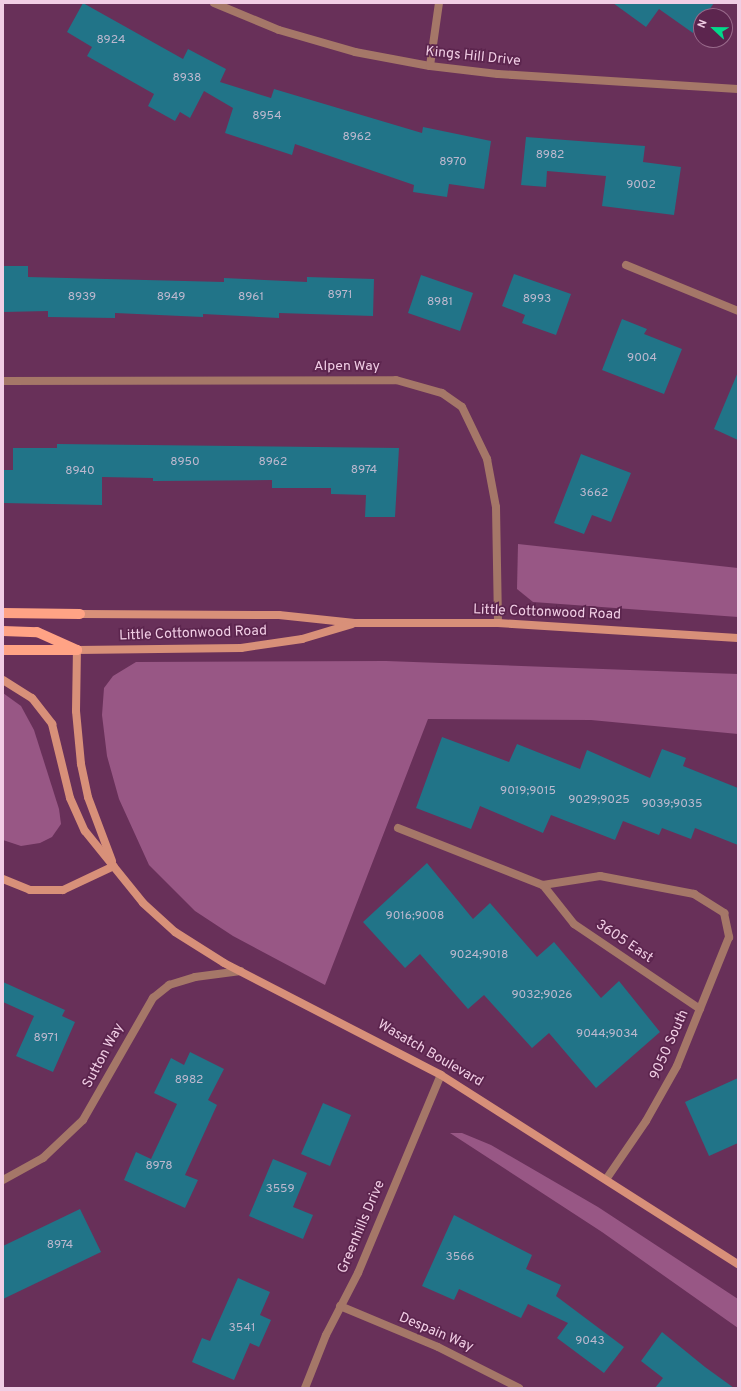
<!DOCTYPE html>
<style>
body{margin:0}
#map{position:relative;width:741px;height:1391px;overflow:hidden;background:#683059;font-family:Overpass,sans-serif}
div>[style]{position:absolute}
.green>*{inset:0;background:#985785}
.building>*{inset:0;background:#217488}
.lane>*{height:8px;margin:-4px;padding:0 4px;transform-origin:4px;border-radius:4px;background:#a57768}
.street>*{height:8px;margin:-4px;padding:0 4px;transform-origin:4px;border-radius:4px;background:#a57768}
.secondary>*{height:8px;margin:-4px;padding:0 4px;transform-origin:4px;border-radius:4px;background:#d89079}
.primary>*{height:10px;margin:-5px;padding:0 5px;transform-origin:5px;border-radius:5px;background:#ffa385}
span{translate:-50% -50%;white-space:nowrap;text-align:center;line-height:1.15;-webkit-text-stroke:3.5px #5c254e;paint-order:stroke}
.number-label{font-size:12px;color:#bdb8ce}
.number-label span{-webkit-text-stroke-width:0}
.street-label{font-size:14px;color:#f1cee5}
.frame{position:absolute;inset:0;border:4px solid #f1cee5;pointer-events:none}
.north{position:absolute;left:693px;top:8px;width:40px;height:40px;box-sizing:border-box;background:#5c254e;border:1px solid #98698a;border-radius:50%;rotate:292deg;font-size:11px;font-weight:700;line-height:16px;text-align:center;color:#f1cee5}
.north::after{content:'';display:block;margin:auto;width:14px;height:18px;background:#02d98b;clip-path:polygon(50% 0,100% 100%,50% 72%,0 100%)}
</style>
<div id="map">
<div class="green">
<i style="clip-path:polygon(518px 544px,738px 568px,738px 617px,533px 602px,517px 589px)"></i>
<i style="clip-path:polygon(386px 661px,738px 674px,738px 734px,591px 720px,428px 719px,325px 985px,233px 936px,195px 911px,149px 865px,119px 799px,107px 756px,102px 715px,104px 688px,113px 676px,136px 662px)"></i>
<i style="clip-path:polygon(3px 693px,21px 706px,34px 730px,59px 809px,61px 824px,52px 837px,40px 843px,21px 846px,3px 840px)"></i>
<i style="clip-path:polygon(450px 1133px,462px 1133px,491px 1145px,598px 1207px,738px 1299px,738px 1328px,602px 1232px)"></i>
</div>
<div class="building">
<i style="clip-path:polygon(83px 3px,183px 59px,188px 49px,226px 69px,220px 82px,271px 98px,274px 89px,422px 133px,423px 127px,491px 141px,484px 189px,449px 184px,447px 197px,413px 192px,414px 185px,295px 144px,292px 155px,225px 133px,233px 108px,204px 91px,190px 118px,180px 112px,175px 121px,148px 106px,154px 94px,87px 56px,92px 47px,67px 32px)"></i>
<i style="clip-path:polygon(613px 3px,714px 3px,705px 16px,701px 16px,693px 33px,659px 9px,646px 27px)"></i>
<i style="clip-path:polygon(526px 137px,645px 146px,643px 162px,681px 167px,674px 215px,602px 206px,606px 176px,547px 171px,546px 187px,521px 185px)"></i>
<i style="clip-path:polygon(3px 266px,28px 266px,28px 277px,224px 282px,224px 278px,307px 282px,307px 277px,374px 279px,373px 316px,279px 313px,279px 318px,203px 314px,203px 317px,115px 313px,115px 318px,48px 317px,48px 311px,3px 312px)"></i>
<i style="clip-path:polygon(514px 274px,571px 294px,556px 335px,522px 323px,525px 315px,502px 306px)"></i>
<i style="clip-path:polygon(421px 275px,473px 293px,460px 331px,408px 313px)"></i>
<i style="clip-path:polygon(622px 319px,647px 329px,644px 334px,682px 349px,664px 394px,602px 370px)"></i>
<i style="clip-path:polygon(738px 372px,738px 440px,714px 429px)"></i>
<i style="clip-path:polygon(57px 444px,399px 448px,395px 517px,365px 517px,366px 495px,331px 494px,331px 488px,272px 488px,272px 480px,153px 481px,153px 478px,102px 477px,102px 505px,3px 503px,3px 470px,13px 470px,13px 448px,57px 448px)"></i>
<i style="clip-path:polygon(581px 454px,631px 473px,611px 522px,592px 515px,584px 534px,554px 523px)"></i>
<i style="clip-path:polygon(442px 737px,509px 762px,517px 744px,580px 769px,587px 750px,650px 778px,662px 749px,686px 758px,683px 766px,738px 788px,738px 845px,695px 828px,691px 839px,662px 828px,659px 835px,623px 821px,615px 840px,551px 815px,543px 833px,480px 806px,471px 829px,416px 808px)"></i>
<i style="clip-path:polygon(427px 863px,473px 919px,490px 903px,537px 957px,554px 942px,601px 998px,619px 981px,660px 1032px,596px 1088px,549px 1033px,532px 1048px,484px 995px,468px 1009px,420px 954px,405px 968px,363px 922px)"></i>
<i style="clip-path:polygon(3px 982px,65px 1010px,62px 1016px,75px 1022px,53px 1072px,16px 1056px,34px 1016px,3px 1002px)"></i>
<i style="clip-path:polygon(190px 1052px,224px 1069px,208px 1100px,217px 1105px,185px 1175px,198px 1180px,185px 1208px,124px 1180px,136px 1152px,151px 1159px,177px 1104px,154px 1093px,171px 1058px,184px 1065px)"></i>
<i style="clip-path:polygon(738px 1078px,738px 1143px,709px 1156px,685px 1102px)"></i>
<i style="clip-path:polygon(323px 1103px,351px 1115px,330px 1166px,301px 1154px)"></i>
<i style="clip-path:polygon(273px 1159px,307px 1173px,293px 1207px,313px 1215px,303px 1239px,249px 1216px)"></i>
<i style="clip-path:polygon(80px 1209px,101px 1252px,3px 1299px,3px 1246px)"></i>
<i style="clip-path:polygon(454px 1215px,532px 1255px,526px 1269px,561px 1285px,556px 1296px,624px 1347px,604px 1373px,557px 1338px,568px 1323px,528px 1304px,521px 1318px,459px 1289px,454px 1300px,422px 1286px)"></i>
<i style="clip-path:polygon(238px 1278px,270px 1292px,260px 1315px,271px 1320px,259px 1347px,250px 1343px,234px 1380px,192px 1362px,202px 1338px,210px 1341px)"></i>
<i style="clip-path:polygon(662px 1332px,705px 1367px,734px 1388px,655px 1388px,663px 1378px,641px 1361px)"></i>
</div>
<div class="lane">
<i style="left:430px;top:66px;width:64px;rotate:-81.9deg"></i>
</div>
<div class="street">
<i style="left:214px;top:3px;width:70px;rotate:22.6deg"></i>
<i style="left:279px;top:30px;width:79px;rotate:16.1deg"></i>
<i style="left:355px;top:52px;width:76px;rotate:10.6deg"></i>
<i style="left:430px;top:66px;width:68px;rotate:6.7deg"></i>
<i style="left:498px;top:74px;width:240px;rotate:3.6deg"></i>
<i style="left:626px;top:265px;width:121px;rotate:22.3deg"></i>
<i style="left:3px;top:381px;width:393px;rotate:-0.1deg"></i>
<i style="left:396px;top:380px;width:48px;rotate:15.8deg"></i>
<i style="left:442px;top:393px;width:24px;rotate:35deg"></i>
<i style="left:462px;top:407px;width:58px;rotate:64.3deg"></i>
<i style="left:487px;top:459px;width:49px;rotate:79.4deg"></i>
<i style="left:496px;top:507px;width:116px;rotate:89deg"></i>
<i style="left:398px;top:828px;width:156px;rotate:21.5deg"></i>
<i style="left:543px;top:885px;width:58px;rotate:-9deg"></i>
<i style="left:600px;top:876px;width:96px;rotate:10.8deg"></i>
<i style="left:694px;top:894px;width:36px;rotate:32deg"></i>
<i style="left:724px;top:913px;width:25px;rotate:78deg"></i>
<i style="left:729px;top:937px;width:139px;rotate:112deg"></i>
<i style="left:677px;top:1066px;width:63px;rotate:119.4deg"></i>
<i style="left:646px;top:1121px;width:69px;rotate:124.4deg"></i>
<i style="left:543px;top:885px;width:50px;rotate:51.5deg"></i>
<i style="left:574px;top:924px;width:152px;rotate:34deg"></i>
<i style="left:3px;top:1180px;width:46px;rotate:-28.8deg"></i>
<i style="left:43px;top:1158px;width:55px;rotate:-43.5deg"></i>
<i style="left:83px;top:1120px;width:141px;rotate:-60.2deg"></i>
<i style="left:153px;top:998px;width:21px;rotate:-39deg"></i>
<i style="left:169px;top:985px;width:27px;rotate:-17deg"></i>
<i style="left:195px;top:977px;width:46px;rotate:-7.4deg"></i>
<i style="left:340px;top:1306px;width:106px;rotate:22.7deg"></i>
<i style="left:438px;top:1347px;width:91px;rotate:26.8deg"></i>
<i style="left:305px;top:1388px;width:57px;rotate:-68.4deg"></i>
<i style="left:326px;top:1335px;width:70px;rotate:-62.7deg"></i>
<i style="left:358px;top:1273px;width:215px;rotate:-67.3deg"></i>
</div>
<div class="secondary">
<i style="left:80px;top:614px;width:199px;rotate:0.3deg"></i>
<i style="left:279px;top:615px;width:76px;rotate:6deg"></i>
<i style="left:355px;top:623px;width:143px"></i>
<i style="left:498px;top:623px;width:240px;rotate:3.6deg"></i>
<i style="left:3px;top:680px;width:34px;rotate:32deg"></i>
<i style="left:32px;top:698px;width:33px;rotate:52deg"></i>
<i style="left:52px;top:724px;width:76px;rotate:76.3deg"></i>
<i style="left:70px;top:798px;width:36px;rotate:66deg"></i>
<i style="left:85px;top:831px;width:92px;rotate:51.1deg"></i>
<i style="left:143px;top:903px;width:43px;rotate:42.2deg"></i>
<i style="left:175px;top:932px;width:58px;rotate:32.3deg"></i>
<i style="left:224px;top:963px;width:244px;rotate:27.3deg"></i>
<i style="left:441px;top:1075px;width:352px;rotate:32.5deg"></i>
<i style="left:112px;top:861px;width:68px;rotate:-110.6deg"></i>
<i style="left:88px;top:797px;width:34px;rotate:-102deg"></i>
<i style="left:81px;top:764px;width:53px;rotate:-95.4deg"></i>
<i style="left:76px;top:711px;width:61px;rotate:-89.1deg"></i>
<i style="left:77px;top:650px;width:164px;rotate:-0.7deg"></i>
<i style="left:241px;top:648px;width:62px;rotate:-8.4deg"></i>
<i style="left:302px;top:639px;width:52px;rotate:-16.7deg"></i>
<i style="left:3px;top:879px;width:29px;rotate:22deg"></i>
<i style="left:30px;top:890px;width:33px"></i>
<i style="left:63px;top:890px;width:56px;rotate:-25.2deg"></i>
</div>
<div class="primary">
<i style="left:3px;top:613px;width:77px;rotate:0.7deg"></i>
<i style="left:3px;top:631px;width:34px;rotate:2deg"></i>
<i style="left:37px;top:632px;width:44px;rotate:24.2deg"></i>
<i style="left:3px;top:650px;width:74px"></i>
</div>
<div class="number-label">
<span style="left:111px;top:41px">8924</span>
<span style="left:187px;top:79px">8938</span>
<span style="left:267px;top:117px">8954</span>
<span style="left:357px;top:138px">8962</span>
<span style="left:550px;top:156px">8982</span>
<span style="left:453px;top:163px">8970</span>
<span style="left:641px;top:186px">9002</span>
<span style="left:340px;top:296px">8971</span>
<span style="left:82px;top:298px">8939</span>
<span style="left:171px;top:298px">8949</span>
<span style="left:251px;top:298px">8961</span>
<span style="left:537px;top:300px">8993</span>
<span style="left:440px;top:303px">8981</span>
<span style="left:642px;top:359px">9004</span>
<span style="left:185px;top:463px">8950</span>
<span style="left:273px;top:463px">8962</span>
<span style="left:364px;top:471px">8974</span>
<span style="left:80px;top:472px">8940</span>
<span style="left:594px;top:494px">3662</span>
<span style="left:528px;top:792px">9019;9015</span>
<span style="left:599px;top:801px">9029;9025</span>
<span style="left:672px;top:805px">9039;9035</span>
<span style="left:415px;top:917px">9016;9008</span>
<span style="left:479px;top:956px">9024;9018</span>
<span style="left:542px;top:996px">9032;9026</span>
<span style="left:607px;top:1035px">9044;9034</span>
<span style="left:46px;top:1039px">8971</span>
<span style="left:189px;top:1081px">8982</span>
<span style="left:159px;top:1167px">8978</span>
<span style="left:280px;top:1190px">3559</span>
<span style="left:60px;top:1246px">8974</span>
<span style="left:460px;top:1258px">3566</span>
<span style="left:242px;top:1329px">3541</span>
<span style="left:590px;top:1342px">9043</span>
</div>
<div class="street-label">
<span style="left:473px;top:57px;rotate:6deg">Kings Hill Drive</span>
<span style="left:347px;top:367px">Alpen Way</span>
<span style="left:547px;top:613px;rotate:2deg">Little Cottonwood Road</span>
<span style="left:193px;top:634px;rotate:-2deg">Little Cottonwood Road</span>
<span style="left:624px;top:942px;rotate:34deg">3605 East</span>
<span style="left:670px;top:1045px;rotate:-66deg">9050 South</span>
<span style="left:430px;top:1054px;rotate:30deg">Wasatch Boulevard</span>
<span style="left:104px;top:1056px;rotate:-62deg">Sutton Way</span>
<span style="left:362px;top:1227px;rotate:-67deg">Greenhills Drive</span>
<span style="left:436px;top:1333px;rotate:23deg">Despain Way</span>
</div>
<div class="frame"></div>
<div class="north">N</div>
</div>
